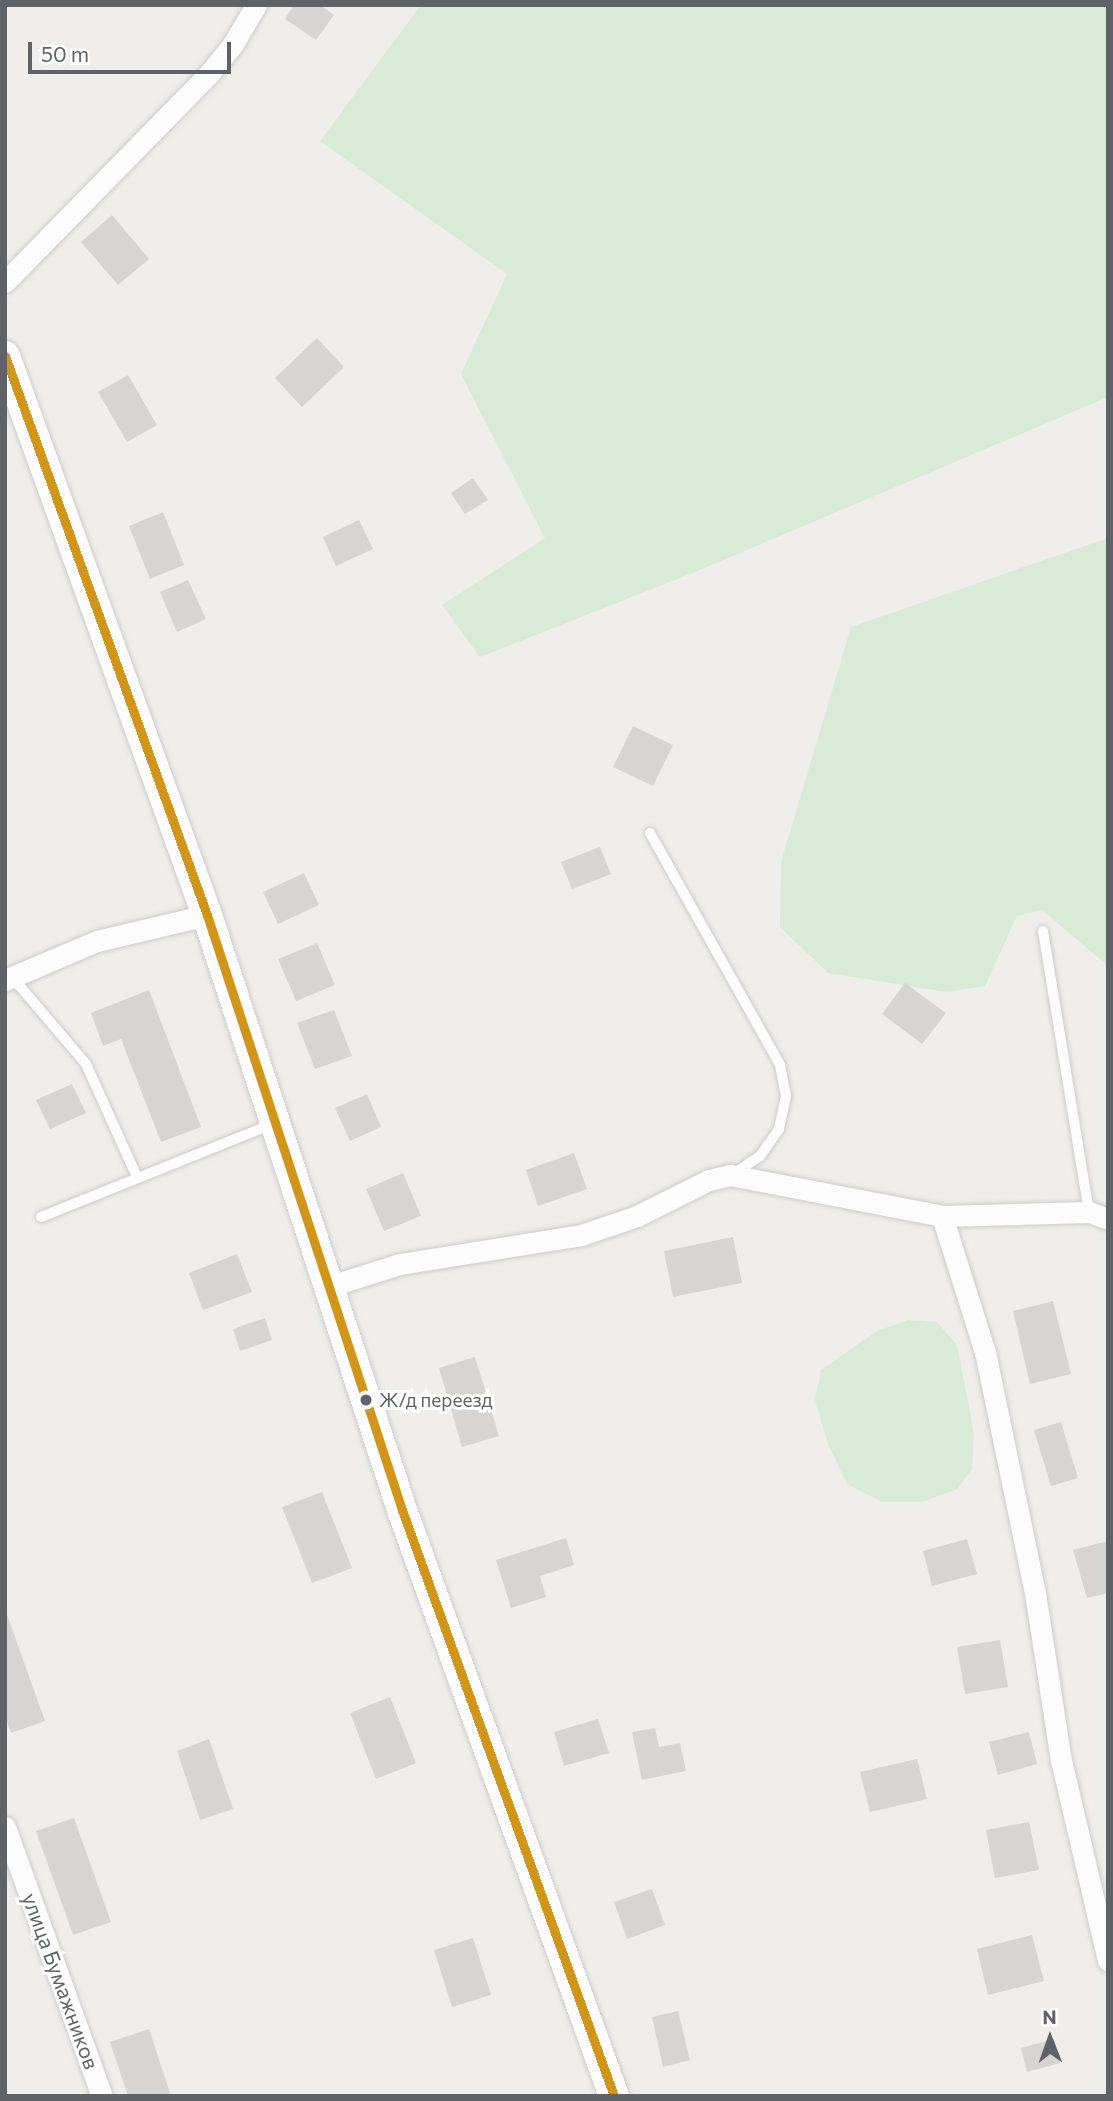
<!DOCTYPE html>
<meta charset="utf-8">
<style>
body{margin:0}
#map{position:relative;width:1113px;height:2101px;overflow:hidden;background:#efeeea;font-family:Commissioner,sans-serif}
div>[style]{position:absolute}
.green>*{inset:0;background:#d8ebd6}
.building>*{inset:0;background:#d6d5d3}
.roads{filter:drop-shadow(0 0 2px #cbcccc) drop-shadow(0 0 2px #cbcccc)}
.lane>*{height:10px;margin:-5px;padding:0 5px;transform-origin:5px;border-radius:5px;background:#fdfcfc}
.street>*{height:21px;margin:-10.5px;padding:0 10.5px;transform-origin:10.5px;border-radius:10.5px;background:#fdfcfc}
.secondary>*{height:30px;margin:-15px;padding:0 15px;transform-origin:15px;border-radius:15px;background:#fdfcfc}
.bus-1>*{height:9px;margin:-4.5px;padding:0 4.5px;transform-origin:4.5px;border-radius:4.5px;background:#d1951a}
.dots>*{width:19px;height:19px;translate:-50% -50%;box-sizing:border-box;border:4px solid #fff;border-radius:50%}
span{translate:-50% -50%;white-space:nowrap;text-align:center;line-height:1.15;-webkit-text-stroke:6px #fff;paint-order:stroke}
.bus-label{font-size:19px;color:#5f6368}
.left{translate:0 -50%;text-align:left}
.street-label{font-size:21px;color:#5f6368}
.frame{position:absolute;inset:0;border:7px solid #5f6368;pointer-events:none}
.north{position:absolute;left:1015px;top:2003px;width:70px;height:70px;-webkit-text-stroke:5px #fff;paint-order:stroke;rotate:359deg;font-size:19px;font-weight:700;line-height:28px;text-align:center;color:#5f6368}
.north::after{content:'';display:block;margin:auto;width:24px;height:32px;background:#5f6368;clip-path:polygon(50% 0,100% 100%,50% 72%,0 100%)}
.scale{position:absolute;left:28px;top:42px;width:203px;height:32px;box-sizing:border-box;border:4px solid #5f6368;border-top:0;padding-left:9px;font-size:21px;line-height:24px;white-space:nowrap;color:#5f6368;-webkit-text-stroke:5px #fff;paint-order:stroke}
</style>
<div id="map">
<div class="green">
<i style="clip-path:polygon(421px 5px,1108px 5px,1108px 397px,695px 572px,480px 657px,442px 605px,545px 538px,461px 374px,507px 274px,320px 141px)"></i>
<i style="clip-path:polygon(1108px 538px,1108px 966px,1042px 910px,1017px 916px,985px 986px,947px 992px,828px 973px,780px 927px,781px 862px,851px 627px)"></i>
<i style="clip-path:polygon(908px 1320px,937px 1322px,957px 1345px,974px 1433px,972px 1469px,957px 1489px,922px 1502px,882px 1502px,847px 1484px,828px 1444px,815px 1400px,821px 1370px,877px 1331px)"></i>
</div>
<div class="building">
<i style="clip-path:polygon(294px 5px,320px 5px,334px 15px,316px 40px,285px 19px)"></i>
<i style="clip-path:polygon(112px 215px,149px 259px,118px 285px,81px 242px)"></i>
<i style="clip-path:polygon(317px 338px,344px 367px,302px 407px,275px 378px)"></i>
<i style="clip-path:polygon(128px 375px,157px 425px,127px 442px,98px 392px)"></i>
<i style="clip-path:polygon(473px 478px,488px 500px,465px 514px,451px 493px)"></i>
<i style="clip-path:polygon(163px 512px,184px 565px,150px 579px,129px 526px)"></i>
<i style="clip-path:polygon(359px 520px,373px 549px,336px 566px,323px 537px)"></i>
<i style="clip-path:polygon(188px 580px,206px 619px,177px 632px,160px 592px)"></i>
<i style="clip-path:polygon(633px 726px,673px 745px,653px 786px,613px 767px)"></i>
<i style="clip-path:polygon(600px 847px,611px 874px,572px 889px,561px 862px)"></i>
<i style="clip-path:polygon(304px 873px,319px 905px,278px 924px,263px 892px)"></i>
<i style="clip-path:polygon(317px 943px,335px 985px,296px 1001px,278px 959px)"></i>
<i style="clip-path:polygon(905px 983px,946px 1013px,922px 1044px,882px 1014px)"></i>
<i style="clip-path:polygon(149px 990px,201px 1127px,161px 1142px,121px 1039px,103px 1046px,91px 1013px)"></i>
<i style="clip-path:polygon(334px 1010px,352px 1056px,315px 1069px,297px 1023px)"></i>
<i style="clip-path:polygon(72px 1084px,86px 1113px,50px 1129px,36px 1100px)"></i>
<i style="clip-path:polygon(367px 1094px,381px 1127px,350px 1141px,335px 1108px)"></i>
<i style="clip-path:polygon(574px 1153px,587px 1189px,538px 1206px,526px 1170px)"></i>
<i style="clip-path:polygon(403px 1173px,421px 1216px,384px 1231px,366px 1189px)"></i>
<i style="clip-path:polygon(733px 1237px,742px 1283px,673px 1297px,664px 1251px)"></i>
<i style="clip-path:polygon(237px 1254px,252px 1292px,203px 1310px,189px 1273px)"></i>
<i style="clip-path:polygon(1053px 1301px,1071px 1374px,1030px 1384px,1013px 1311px)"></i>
<i style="clip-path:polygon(265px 1318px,272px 1340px,240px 1351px,233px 1329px)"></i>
<i style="clip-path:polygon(475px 1357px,499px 1436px,462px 1447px,439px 1368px)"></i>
<i style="clip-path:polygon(1061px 1422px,1078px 1478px,1051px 1486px,1034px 1430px)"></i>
<i style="clip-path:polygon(322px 1492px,352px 1568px,312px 1583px,282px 1507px)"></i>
<i style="clip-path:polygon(566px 1538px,574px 1565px,540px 1576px,546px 1597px,511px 1608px,496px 1560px)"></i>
<i style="clip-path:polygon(967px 1539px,977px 1574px,932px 1586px,923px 1551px)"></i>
<i style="clip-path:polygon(1108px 1541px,1108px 1593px,1087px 1598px,1073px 1550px)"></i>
<i style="clip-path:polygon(5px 1609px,45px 1721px,11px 1733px,5px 1716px)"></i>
<i style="clip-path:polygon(1000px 1640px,1008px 1687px,965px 1694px,957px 1647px)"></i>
<i style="clip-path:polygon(390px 1697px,416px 1763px,376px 1779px,350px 1713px)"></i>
<i style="clip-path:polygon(598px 1719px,609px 1753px,564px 1766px,554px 1732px)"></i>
<i style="clip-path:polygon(655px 1728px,659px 1747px,680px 1743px,686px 1771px,642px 1780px,632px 1732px)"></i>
<i style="clip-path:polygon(1029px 1732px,1037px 1764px,998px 1775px,989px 1742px)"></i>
<i style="clip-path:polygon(209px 1739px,233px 1809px,200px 1820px,177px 1751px)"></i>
<i style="clip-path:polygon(917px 1759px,927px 1799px,870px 1812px,860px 1772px)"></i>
<i style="clip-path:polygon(74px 1818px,111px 1922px,73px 1935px,36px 1831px)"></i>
<i style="clip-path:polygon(1029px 1822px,1039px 1870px,995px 1878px,986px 1830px)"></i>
<i style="clip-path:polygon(652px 1889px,665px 1925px,627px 1939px,614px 1902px)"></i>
<i style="clip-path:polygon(1032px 1935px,1044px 1981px,988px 1995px,977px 1949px)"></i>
<i style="clip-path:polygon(473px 1938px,491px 1995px,452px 2007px,434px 1950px)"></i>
<i style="clip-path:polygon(678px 2011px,690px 2060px,663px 2067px,652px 2017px)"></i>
<i style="clip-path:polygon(149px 2029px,171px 2096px,128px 2096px,110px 2042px)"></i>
<i style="clip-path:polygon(1054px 2039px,1060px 2063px,1027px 2072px,1021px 2048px)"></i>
</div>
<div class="roads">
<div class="lane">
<i style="left:650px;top:833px;width:266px;rotate:60.7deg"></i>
<i style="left:780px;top:1065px;width:32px;rotate:79deg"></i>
<i style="left:786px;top:1096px;width:34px;rotate:102deg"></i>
<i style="left:779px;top:1129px;width:33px;rotate:125deg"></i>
<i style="left:760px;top:1156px;width:32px;rotate:146deg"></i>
<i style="left:1043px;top:931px;width:285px;rotate:80.7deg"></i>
<i style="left:12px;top:977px;width:114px;rotate:49.6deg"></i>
<i style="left:86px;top:1064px;width:124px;rotate:65.7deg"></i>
<i style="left:41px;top:1217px;width:249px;rotate:-21.9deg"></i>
</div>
<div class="street">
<i style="left:5px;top:282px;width:290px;rotate:-45.6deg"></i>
<i style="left:208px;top:75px;width:40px;rotate:-51deg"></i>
<i style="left:233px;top:44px;width:45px;rotate:-59.5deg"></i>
<i style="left:5px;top:980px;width:100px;rotate:-23deg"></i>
<i style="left:97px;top:941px;width:113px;rotate:-13.3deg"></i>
<i style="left:942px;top:1216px;width:143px;rotate:72.5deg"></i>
<i style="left:985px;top:1352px;width:246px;rotate:78.3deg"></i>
<i style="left:1035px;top:1593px;width:169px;rotate:81.2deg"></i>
<i style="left:1061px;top:1760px;width:206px;rotate:76.8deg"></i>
<i style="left:327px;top:1287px;width:77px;rotate:-17.5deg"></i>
<i style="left:400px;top:1264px;width:183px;rotate:-9.1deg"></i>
<i style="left:581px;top:1235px;width:59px;rotate:-18.7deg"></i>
<i style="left:637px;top:1216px;width:80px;rotate:-26.6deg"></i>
<i style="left:709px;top:1180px;width:22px;rotate:-13deg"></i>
<i style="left:730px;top:1175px;width:216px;rotate:10.9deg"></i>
<i style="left:942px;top:1216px;width:147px;rotate:-1.6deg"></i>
<i style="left:1089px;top:1212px;width:20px;rotate:20deg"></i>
<i style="left:5px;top:1827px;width:286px;rotate:70.2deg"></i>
</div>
<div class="secondary">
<i style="left:5px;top:356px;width:594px;rotate:70.13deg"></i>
<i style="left:207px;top:915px;width:626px;rotate:71.85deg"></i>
<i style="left:402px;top:1510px;width:623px;rotate:70.11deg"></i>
</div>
</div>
<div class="bus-1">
<i style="left:5px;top:356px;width:594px;rotate:70.13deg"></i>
<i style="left:207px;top:915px;width:626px;rotate:71.85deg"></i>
<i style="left:402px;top:1510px;width:623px;rotate:70.11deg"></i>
</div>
<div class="dots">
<i style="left:366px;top:1400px;background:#5f6368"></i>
</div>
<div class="bus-label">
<span class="left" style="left:379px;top:1400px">Ж/д переезд</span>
</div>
<div class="street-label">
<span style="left:61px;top:1981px;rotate:70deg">улица Бумажников</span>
</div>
<div class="frame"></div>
<div class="north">N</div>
<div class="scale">50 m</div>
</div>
